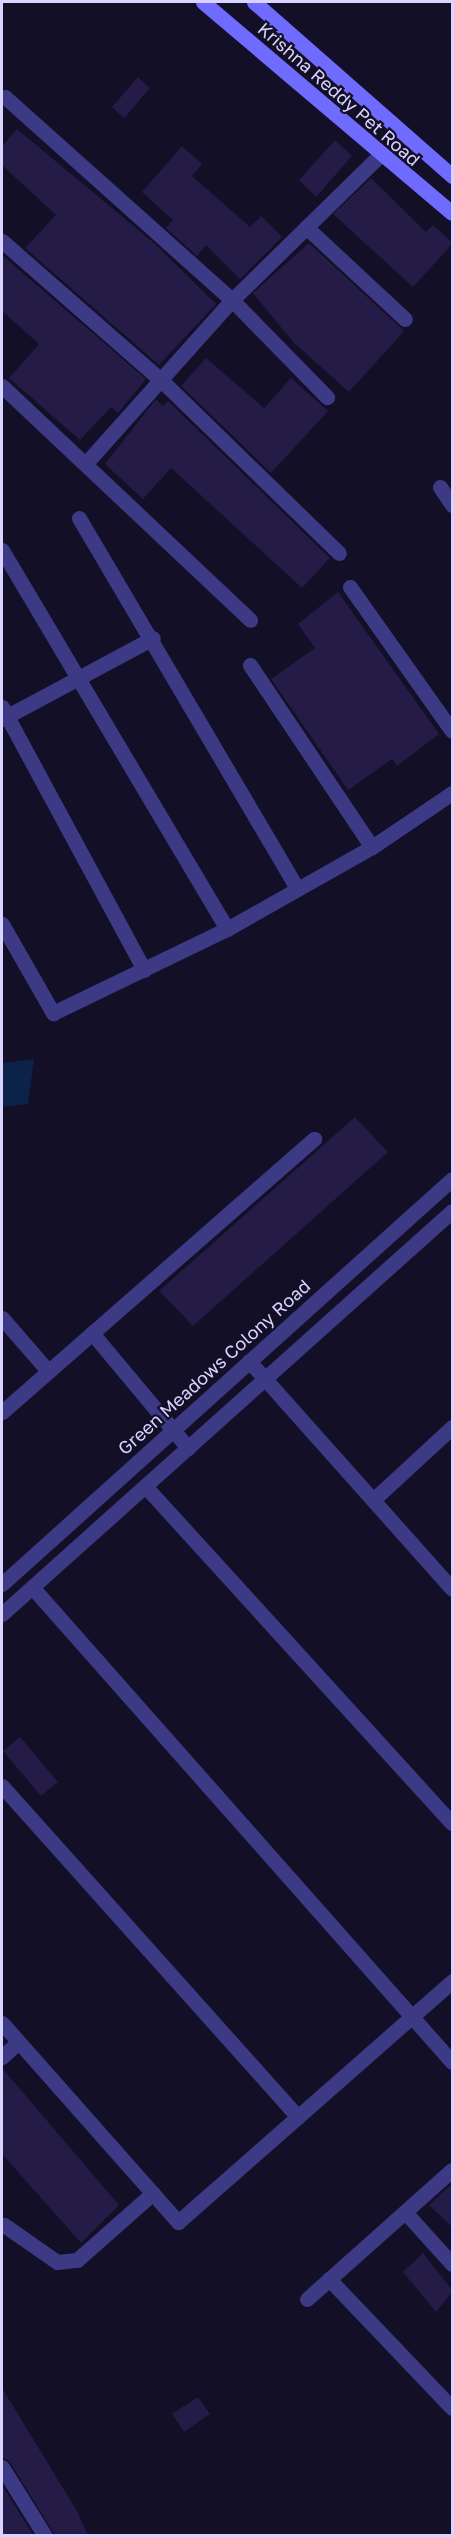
<!DOCTYPE html>
<style>
body{margin:0}
#map{position:relative;width:454px;height:2537px;overflow:hidden;background:#130f26;font-family:"Golos Text",sans-serif}
div>[style]{position:absolute}
.water>*{inset:0;background:#0c2248}
.building>*{inset:0;background:#241b47}
.minor>*{height:15px;margin:-7.5px;padding:0 7.5px;transform-origin:7.5px;border-radius:7.5px;background:#3d3a85}
.secondary>*{height:15px;margin:-7.5px;padding:0 7.5px;transform-origin:7.5px;border-radius:7.5px;background:#6f6bff}
span{translate:-50% -50%;white-space:nowrap;text-align:center;line-height:1.15;-webkit-text-stroke:4.5px #130f26;paint-order:stroke}
.street-label{font-size:18px;color:#d9d4ff}
.frame{position:absolute;inset:0;border:3px solid #d9d4ff;pointer-events:none}
</style>
<div id="map">
<div class="water">
<i style="clip-path:polygon(34px 1059px,28px 1104px,2px 1107px,2px 1063px)"></i>
</div>
<div class="building">
<i style="clip-path:polygon(138px 77px,150px 88px,124px 118px,112px 107px)"></i>
<i style="clip-path:polygon(17px 129px,154px 243px,216px 304px,159px 365px,25px 248px,56px 215px,2px 165px,2px 146px)"></i>
<i style="clip-path:polygon(335px 140px,352px 156px,316px 197px,299px 180px)"></i>
<i style="clip-path:polygon(182px 146px,202px 164px,192px 176px,250px 227px,261px 216px,282px 237px,240px 279px,206px 245px,197px 256px,166px 228px,173px 220px,142px 192px)"></i>
<i style="clip-path:polygon(371px 178px,426px 232px,433px 225px,453px 243px,413px 287px,333px 214px)"></i>
<i style="clip-path:polygon(309px 243px,404px 331px,349px 392px,293px 342px,253px 293px)"></i>
<i style="clip-path:polygon(2px 255px,146px 379px,118px 413px,111px 407px,80px 440px,9px 378px,39px 344px,2px 311px)"></i>
<i style="clip-path:polygon(206px 358px,264px 408px,291px 378px,328px 411px,271px 473px,181px 386px)"></i>
<i style="clip-path:polygon(156px 399px,163px 406px,168px 401px,330px 558px,302px 588px,171px 468px,143px 499px,105px 464px)"></i>
<i style="clip-path:polygon(338px 592px,439px 734px,397px 766px,392px 759px,348px 790px,271px 679px,315px 648px,298px 624px)"></i>
<i style="clip-path:polygon(355px 1117px,388px 1152px,193px 1326px,159px 1291px)"></i>
<i style="clip-path:polygon(20px 1737px,58px 1782px,41px 1796px,3px 1751px)"></i>
<i style="clip-path:polygon(2px 2068px,119px 2205px,81px 2243px,2px 2154px)"></i>
<i style="clip-path:polygon(453px 2183px,453px 2228px,429px 2205px)"></i>
<i style="clip-path:polygon(423px 2253px,453px 2291px,436px 2312px,403px 2272px)"></i>
<i style="clip-path:polygon(2px 2388px,77px 2511px,88px 2535px,55px 2535px,10px 2462px,2px 2457px)"></i>
<i style="clip-path:polygon(198px 2397px,210px 2414px,184px 2432px,172px 2414px)"></i>
<i style="clip-path:polygon(2px 2485px,33px 2535px,2px 2535px)"></i>
</div>
<div class="minor">
<i style="left:5px;top:97px;width:305px;rotate:41.8deg"></i>
<i style="left:232px;top:300px;width:136px;rotate:45.6deg"></i>
<i style="left:306px;top:227px;width:135px;rotate:42.9deg"></i>
<i style="left:2px;top:241px;width:211px;rotate:41.2deg"></i>
<i style="left:161px;top:380px;width:248px;rotate:44.2deg"></i>
<i style="left:2px;top:386px;width:341px;rotate:43.3deg"></i>
<i style="left:87px;top:462px;width:217px;rotate:-48.2deg"></i>
<i style="left:232px;top:300px;width:206px;rotate:-44.4deg"></i>
<i style="left:440px;top:487px;width:22px;rotate:56deg"></i>
<i style="left:79px;top:518px;width:429px;rotate:59.5deg"></i>
<i style="left:2px;top:550px;width:441px;rotate:59.3deg"></i>
<i style="left:350px;top:587px;width:176px;rotate:54.7deg"></i>
<i style="left:250px;top:665px;width:219px;rotate:56.2deg"></i>
<i style="left:2px;top:707px;width:299px;rotate:61.6deg"></i>
<i style="left:2px;top:719px;width:171px;rotate:-28.2deg"></i>
<i style="left:2px;top:924px;width:103px;rotate:60.2deg"></i>
<i style="left:53px;top:1013px;width:193px;rotate:-25.8deg"></i>
<i style="left:227px;top:929px;width:167px;rotate:-29.5deg"></i>
<i style="left:372px;top:847px;width:97px;rotate:-34deg"></i>
<i style="left:2px;top:1318px;width:70px;rotate:49deg"></i>
<i style="left:92px;top:1333px;width:150px;rotate:50.1deg"></i>
<i style="left:249px;top:1361px;width:305px;rotate:48.3deg"></i>
<i style="left:2px;top:1412px;width:415px;rotate:-41.2deg"></i>
<i style="left:145px;top:1486px;width:456px;rotate:47.7deg"></i>
<i style="left:373px;top:1500px;width:108px;rotate:-42.7deg"></i>
<i style="left:2px;top:1584px;width:605px;rotate:-41.99deg"></i>
<i style="left:32px;top:1587px;width:634px;rotate:48.52deg"></i>
<i style="left:2px;top:1614px;width:604px;rotate:-41.85deg"></i>
<i style="left:2px;top:1786px;width:444px;rotate:48.2deg"></i>
<i style="left:2px;top:2023px;width:266px;rotate:48.5deg"></i>
<i style="left:178px;top:2222px;width:365px;rotate:-41.3deg"></i>
<i style="left:2px;top:2057px;width:22px;rotate:-43deg"></i>
<i style="left:405px;top:2212px;width:70px;rotate:47.9deg"></i>
<i style="left:4px;top:2225px;width:65px;rotate:34.9deg"></i>
<i style="left:57px;top:2262px;width:20px;rotate:-6deg"></i>
<i style="left:77px;top:2260px;width:101px;rotate:-41.4deg"></i>
<i style="left:329px;top:2279px;width:178px;rotate:46.4deg"></i>
<i style="left:307px;top:2299px;width:194px;rotate:-41.7deg"></i>
<i style="left:2px;top:2467px;width:81px;rotate:58.1deg"></i>
</div>
<div class="secondary">
<i style="left:203px;top:2px;width:326px;rotate:40.3deg"></i>
<i style="left:254px;top:2px;width:264px;rotate:41.3deg"></i>
</div>
<div class="street-label">
<span style="left:339px;top:94px;rotate:41deg">Krishna Reddy Pet Road</span>
<span style="left:214px;top:1367px;rotate:-42deg">Green Meadows Colony Road</span>
</div>
<div class="frame"></div>
</div>
